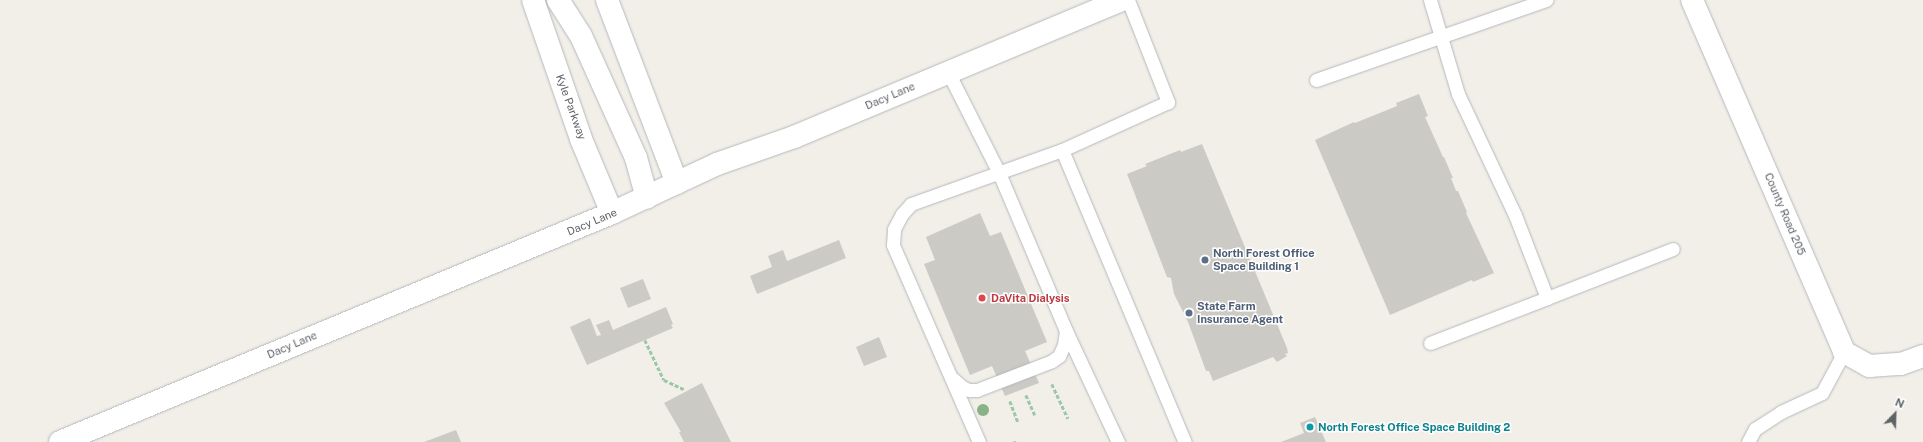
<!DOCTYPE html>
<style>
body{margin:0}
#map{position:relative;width:1923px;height:442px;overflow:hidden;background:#f1efe8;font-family:"Public Sans",sans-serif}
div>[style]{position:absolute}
.building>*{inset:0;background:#cccac5}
.path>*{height:2.5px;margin-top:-1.25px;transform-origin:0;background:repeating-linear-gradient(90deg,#9cc7a9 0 4px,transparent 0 6px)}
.roads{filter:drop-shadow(0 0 1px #b5b8bc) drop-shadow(0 0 1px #b5b8bc)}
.service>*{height:13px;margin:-6.5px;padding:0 6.5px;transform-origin:6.5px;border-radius:6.5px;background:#fff}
.minor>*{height:22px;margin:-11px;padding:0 11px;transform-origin:11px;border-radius:11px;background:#fff}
.tertiary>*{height:22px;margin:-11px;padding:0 11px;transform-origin:11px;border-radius:11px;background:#fff}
.trees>*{width:12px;height:12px;margin:-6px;border-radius:50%;background:#89b387}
.dots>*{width:11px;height:11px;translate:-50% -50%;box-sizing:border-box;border:2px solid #fff;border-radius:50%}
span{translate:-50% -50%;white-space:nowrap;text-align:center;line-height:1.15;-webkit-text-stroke:3px #fff;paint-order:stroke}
.street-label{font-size:11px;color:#5f6368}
.service-label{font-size:11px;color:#4e5e75;font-weight:700}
.left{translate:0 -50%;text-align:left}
.health-label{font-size:11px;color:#be3a42;font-weight:700}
.culture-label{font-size:11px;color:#0d838f;font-weight:700}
.north{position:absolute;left:1875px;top:394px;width:40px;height:40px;-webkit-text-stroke:3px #fff;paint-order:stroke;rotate:23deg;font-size:11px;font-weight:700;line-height:16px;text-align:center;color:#5f6368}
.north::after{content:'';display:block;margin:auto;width:14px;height:18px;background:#5f6368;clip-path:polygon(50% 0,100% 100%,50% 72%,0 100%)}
</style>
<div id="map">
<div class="building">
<i style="clip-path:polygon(1419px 94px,1428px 116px,1425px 117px,1443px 157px,1444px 157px,1453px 178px,1451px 178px,1456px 191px,1458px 191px,1467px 212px,1466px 213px,1494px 273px,1473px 282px,1472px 280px,1390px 315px,1315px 140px,1354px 122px,1355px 123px,1397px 106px,1396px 103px)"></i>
<i style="clip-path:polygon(1202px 144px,1287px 348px,1288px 353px,1285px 354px,1287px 356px,1277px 362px,1273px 357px,1213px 381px,1209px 371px,1206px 371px,1188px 322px,1174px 294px,1171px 278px,1167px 277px,1127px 174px,1147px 166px,1145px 164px,1180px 150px,1181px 152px)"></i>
<i style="clip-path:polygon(980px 213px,990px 236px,1001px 232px,1047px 342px,1025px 351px,1039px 383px,1005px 396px,992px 366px,970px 375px,924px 264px,935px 260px,926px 237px)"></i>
<i style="clip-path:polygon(839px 240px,846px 258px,757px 294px,750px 276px,772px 267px,768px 256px,783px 250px,787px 261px)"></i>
<i style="clip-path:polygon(643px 279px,651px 299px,628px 308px,620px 288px)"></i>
<i style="clip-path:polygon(666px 307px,673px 324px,671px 325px,673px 328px,587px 365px,570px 327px,590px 318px,597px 336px,601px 335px,596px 325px,609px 320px,613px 330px)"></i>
<i style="clip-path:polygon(879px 337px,887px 357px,864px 366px,856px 347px)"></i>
<i style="clip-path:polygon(702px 383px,731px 442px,684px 442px,679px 432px,681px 432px,664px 403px)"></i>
<i style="clip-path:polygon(1315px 417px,1326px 442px,1281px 442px,1304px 433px,1300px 423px)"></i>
<i style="clip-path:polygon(456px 430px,461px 442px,424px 442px)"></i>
</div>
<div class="path">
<i style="left:645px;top:340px;width:44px;rotate:64.6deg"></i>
<i style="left:664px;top:380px;width:23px;rotate:25deg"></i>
<i style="left:1052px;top:384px;width:38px;rotate:65deg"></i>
<i style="left:1026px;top:395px;width:22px;rotate:66deg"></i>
<i style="left:1010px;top:401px;width:22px;rotate:69deg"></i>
<i style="left:1015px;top:441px;width:1px;rotate:90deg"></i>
</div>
<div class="roads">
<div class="service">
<i style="left:1128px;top:0;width:110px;rotate:68.6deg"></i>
<i style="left:1168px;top:102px;width:116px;rotate:155.6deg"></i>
<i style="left:1062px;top:150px;width:317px;rotate:67.2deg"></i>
<i style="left:1430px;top:0;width:98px;rotate:73.4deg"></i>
<i style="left:1458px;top:94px;width:134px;rotate:64.8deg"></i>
<i style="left:1515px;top:215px;width:89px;rotate:68.9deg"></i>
<i style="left:1547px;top:298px;width:135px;rotate:-21.3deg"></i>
<i style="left:948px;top:72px;width:113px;rotate:63.2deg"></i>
<i style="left:999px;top:173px;width:172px;rotate:67deg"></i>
<i style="left:1066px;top:331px;width:123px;rotate:64.9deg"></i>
<i style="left:1316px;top:80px;width:244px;rotate:-19.2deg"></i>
<i style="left:1430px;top:343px;width:125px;rotate:-21deg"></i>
<i style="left:952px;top:378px;width:13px;rotate:42deg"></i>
<i style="left:962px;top:387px;width:8px;rotate:23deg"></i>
<i style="left:969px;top:390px;width:8px"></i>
<i style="left:977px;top:390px;width:80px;rotate:-21.1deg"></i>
<i style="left:1052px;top:361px;width:9px;rotate:-36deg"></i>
<i style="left:1059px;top:356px;width:12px;rotate:-66deg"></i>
<i style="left:1064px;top:345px;width:14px;rotate:-82deg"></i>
<i style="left:979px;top:442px;width:215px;rotate:-113.6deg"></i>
<i style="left:893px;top:245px;width:16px;rotate:-86deg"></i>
<i style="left:894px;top:229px;width:17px;rotate:-62deg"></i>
<i style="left:902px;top:214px;width:13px;rotate:-48deg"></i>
<i style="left:911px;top:204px;width:160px;rotate:-19.7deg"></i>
<i style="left:1748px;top:442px;width:15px;rotate:-62deg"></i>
<i style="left:1755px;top:429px;width:31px;rotate:-33deg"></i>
<i style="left:1781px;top:412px;width:45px;rotate:-24.9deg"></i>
<i style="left:1822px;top:393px;width:47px;rotate:-61.8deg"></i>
</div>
<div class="minor">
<i style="left:1692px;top:0;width:383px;rotate:66.6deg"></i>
<i style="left:1844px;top:352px;width:29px;rotate:29deg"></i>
<i style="left:1869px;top:366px;width:32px;rotate:-4deg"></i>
<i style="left:1901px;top:364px;width:23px;rotate:-20deg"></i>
</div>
<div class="tertiary">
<i style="left:533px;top:0;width:147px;rotate:70.9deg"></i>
<i style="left:581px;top:139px;width:80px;rotate:67.3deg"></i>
<i style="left:558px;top:0;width:43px;rotate:57.4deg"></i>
<i style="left:581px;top:36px;width:134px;rotate:65.7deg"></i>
<i style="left:636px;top:158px;width:41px;rotate:74.6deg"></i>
<i style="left:607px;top:0;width:196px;rotate:69.1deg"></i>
<i style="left:60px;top:442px;width:598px;rotate:-22.53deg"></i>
<i style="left:612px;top:213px;width:116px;rotate:-25deg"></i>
<i style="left:717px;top:164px;width:82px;rotate:-19.3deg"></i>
<i style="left:794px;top:137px;width:355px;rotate:-22.7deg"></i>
</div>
</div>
<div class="trees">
<i style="left:983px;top:410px"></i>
</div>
<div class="dots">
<i style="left:1205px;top:260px;background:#5c6f8a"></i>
<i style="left:982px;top:298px;background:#e0444e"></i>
<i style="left:1189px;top:313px;background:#5c6f8a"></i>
<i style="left:1310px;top:427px;background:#0f9aa8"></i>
</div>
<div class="street-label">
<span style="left:890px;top:96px;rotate:-23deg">Dacy Lane</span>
<span style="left:571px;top:107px;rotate:70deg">Kyle Parkway</span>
<span style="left:1785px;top:214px;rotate:67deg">County Road 205</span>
<span style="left:592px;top:222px;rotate:-23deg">Dacy Lane</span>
<span style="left:292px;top:345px;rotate:-23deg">Dacy Lane</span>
</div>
<div class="service-label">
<span class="left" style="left:1213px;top:260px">North Forest Office<br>Space Building 1</span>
<span class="left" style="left:1197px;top:313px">State Farm<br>Insurance Agent</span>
</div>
<div class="health-label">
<span class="left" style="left:991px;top:298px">DaVita Dialysis</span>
</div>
<div class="culture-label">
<span class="left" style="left:1318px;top:427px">North Forest Office Space Building 2</span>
</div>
<div class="north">N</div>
</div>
